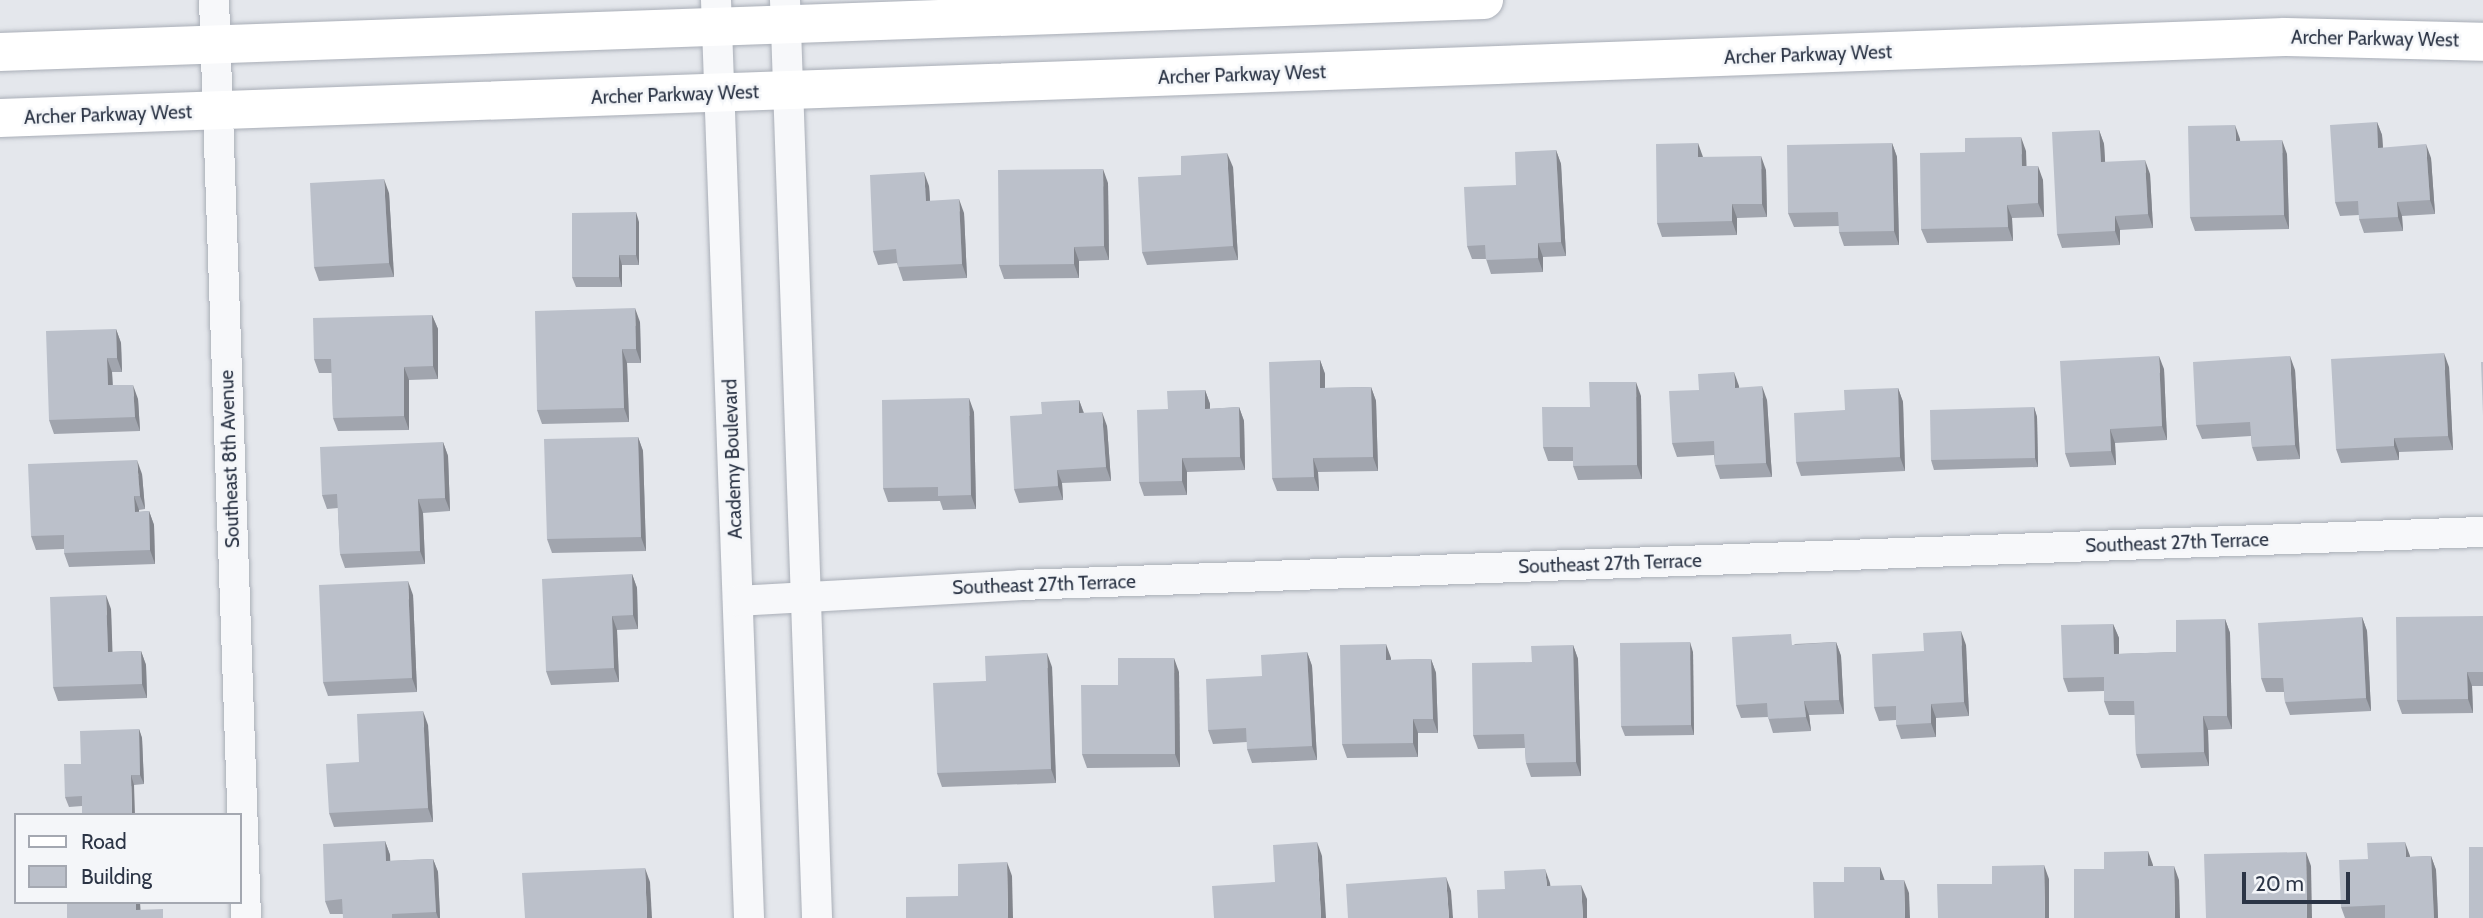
<!DOCTYPE html>
<style>
body{margin:0}
#map{position:relative;width:2483px;height:918px;overflow:hidden;background:#e4e7ec;font-family:Cabin,sans-serif}
div>[style]{position:absolute}
.roads{filter:drop-shadow(0 0 2px #a9aeb7) drop-shadow(0 0 2px #a9aeb7)}
.street>*{height:30px;margin:-15px;padding:0 15px;transform-origin:15px;border-radius:15px;background:#f7f8fa}
.secondary>*{height:38px;margin:-19px;padding:0 19px;transform-origin:19px;border-radius:19px;background:#fff}
.wall>*{inset:0;background:#a1a5ae}
.shaded-wall>*{inset:0;background:#83868d}
.building>*{inset:0;background:#bbc0ca}
span{translate:-50% -50%;white-space:nowrap;text-align:center;line-height:1.15;-webkit-text-stroke:5px #f4f6f9;paint-order:stroke}
.street-label{font-size:19px;color:#2b3445}
.legend{position:absolute;left:14px;top:813px;width:228px;height:91px;box-sizing:border-box;background:#f4f6f9;border:2px solid #a4a8b1;margin:0;padding:9px 12px;list-style:none;font-size:21px;color:#2b3445}
.legend li{display:flex;align-items:center;gap:14px;height:35px}
.legend b{width:35px;border:2px solid #a4a8b1}
.scale{position:absolute;left:2242px;top:872px;width:108px;height:32px;box-sizing:border-box;border:4px solid #2b3445;border-top:0;padding-left:9px;font-size:21px;line-height:24px;white-space:nowrap;color:#2b3445;-webkit-text-stroke:5px #f4f6f9;paint-order:stroke}
</style>
<div id="map">
<div class="roads">
<div class="street">
<i style="left:214px;top:0;width:919px;rotate:88deg"></i>
<i style="left:716px;top:0;width:919px;rotate:87.94deg"></i>
<i style="left:785px;top:0;width:919px;rotate:88deg"></i>
<i style="left:738px;top:601px;width:283px;rotate:-3.2deg"></i>
<i style="left:1021px;top:585px;width:1463px;rotate:-2.08deg"></i>
</div>
<div class="secondary">
<i style="left:0;top:52px;width:1485px;rotate:-2.01deg"></i>
<i style="left:0;top:118px;width:2286px;rotate:-2.03deg"></i>
<i style="left:2285px;top:37px;width:198px;rotate:1.4deg"></i>
</div>
</div>
<div class="wall">
<i style="clip-path:polygon(2377px 122px,2382px 135px,2383px 148px,2431px 158px,2435px 214px,2402px 216px,2403px 231px,2364px 233px,2359px 219px,2359px 215px,2340px 216px,2335px 202px)"></i>
<i style="clip-path:polygon(2099px 130px,2104px 144px,2105px 162px,2150px 174px,2153px 228px,2120px 230px,2120px 245px,2062px 248px,2057px 234px)"></i>
<i style="clip-path:polygon(2240px 139px,2240px 141px,2287px 154px,2289px 229px,2195px 231px,2190px 217px)"></i>
<i style="clip-path:polygon(1892px 143px,1897px 157px,1899px 245px,1844px 246px,1839px 232px,1839px 226px,1794px 227px,1788px 213px)"></i>
<i style="clip-path:polygon(1556px 150px,1561px 164px,1566px 256px,1543px 257px,1543px 272px,1491px 274px,1486px 259px,1472px 259px,1467px 246px,1516px 185px)"></i>
<i style="clip-path:polygon(2026px 151px,2026px 166px,2043px 180px,2044px 217px,2012px 218px,2013px 241px,1927px 243px,1921px 229px)"></i>
<i style="clip-path:polygon(1703px 157px,1766px 170px,1767px 217px,1737px 218px,1737px 235px,1662px 237px,1657px 223px)"></i>
<i style="clip-path:polygon(1233px 167px,1238px 260px,1147px 265px,1142px 252px,1181px 175px)"></i>
<i style="clip-path:polygon(1108px 183px,1109px 260px,1079px 261px,1079px 278px,1004px 279px,999px 265px)"></i>
<i style="clip-path:polygon(929px 186px,930px 201px,964px 213px,967px 278px,903px 281px,897px 263px,878px 265px,873px 251px)"></i>
<i style="clip-path:polygon(389px 193px,394px 277px,319px 281px,314px 267px)"></i>
<i style="clip-path:polygon(639px 222px,639px 265px,622px 265px,622px 287px,576px 287px,572px 277px)"></i>
<i style="clip-path:polygon(432px 315px,438px 329px,438px 379px,409px 380px,409px 430px,338px 431px,333px 418px,332px 373px,319px 373px,314px 359px)"></i>
<i style="clip-path:polygon(640px 322px,641px 363px,627px 363px,629px 422px,542px 424px,537px 410px)"></i>
<i style="clip-path:polygon(116px 329px,121px 343px,122px 372px,112px 372px,113px 385px,138px 399px,140px 431px,54px 434px,49px 420px)"></i>
<i style="clip-path:polygon(1320px 360px,1325px 374px,1325px 388px,1371px 387px,1376px 401px,1378px 471px,1318px 472px,1319px 491px,1277px 491px,1272px 478px)"></i>
<i style="clip-path:polygon(2449px 367px,2453px 450px,2399px 452px,2399px 460px,2341px 463px,2336px 449px)"></i>
<i style="clip-path:polygon(2164px 369px,2167px 440px,2115px 443px,2116px 465px,2070px 467px,2065px 453px)"></i>
<i style="clip-path:polygon(2295px 370px,2300px 459px,2257px 461px,2252px 447px,2251px 436px,2202px 439px,2196px 425px)"></i>
<i style="clip-path:polygon(1739px 388px,1767px 400px,1772px 477px,1720px 479px,1715px 465px,1714px 455px,1677px 457px,1672px 443px)"></i>
<i style="clip-path:polygon(1898px 388px,1903px 402px,1905px 471px,1801px 476px,1796px 462px,1845px 410px)"></i>
<i style="clip-path:polygon(1205px 390px,1210px 404px,1210px 409px,1239px 407px,1244px 421px,1245px 470px,1187px 472px,1187px 495px,1144px 496px,1139px 482px,1168px 409px)"></i>
<i style="clip-path:polygon(1641px 396px,1642px 479px,1578px 480px,1573px 466px,1573px 461px,1548px 461px,1543px 447px,1590px 407px)"></i>
<i style="clip-path:polygon(1079px 400px,1084px 413px,1107px 426px,1111px 481px,1062px 483px,1063px 500px,1019px 503px,1014px 489px,1042px 414px)"></i>
<i style="clip-path:polygon(2034px 407px,2037px 417px,2038px 467px,1934px 470px,1931px 460px)"></i>
<i style="clip-path:polygon(974px 412px,976px 509px,943px 510px,940px 501px,888px 502px,883px 488px)"></i>
<i style="clip-path:polygon(638px 437px,643px 451px,646px 551px,552px 553px,547px 539px)"></i>
<i style="clip-path:polygon(443px 442px,448px 456px,450px 511px,423px 513px,425px 564px,345px 568px,340px 554px,338px 508px,327px 509px,322px 495px)"></i>
<i style="clip-path:polygon(142px 474px,145px 509px,139px 510px,139px 512px,149px 511px,154px 525px,155px 564px,69px 567px,64px 553px,64px 549px,36px 550px,31px 536px)"></i>
<i style="clip-path:polygon(632px 574px,637px 588px,638px 629px,617px 630px,619px 682px,551px 685px,546px 671px)"></i>
<i style="clip-path:polygon(413px 595px,417px 692px,328px 696px,323px 682px)"></i>
<i style="clip-path:polygon(111px 609px,112px 652px,141px 651px,146px 665px,147px 698px,58px 701px,53px 687px)"></i>
<i style="clip-path:polygon(2483px 616px,2483px 686px,2472px 686px,2473px 713px,2402px 714px,2397px 700px)"></i>
<i style="clip-path:polygon(2362px 617px,2367px 631px,2371px 711px,2290px 715px,2285px 702px,2284px 692px,2266px 692px,2261px 678px)"></i>
<i style="clip-path:polygon(2225px 619px,2230px 633px,2232px 729px,2208px 730px,2209px 766px,2141px 768px,2136px 754px,2135px 715px,2109px 715px,2104px 701px,2104px 691px,2068px 692px,2063px 678px,2113px 624px,2119px 638px,2119px 654px,2176px 652px)"></i>
<i style="clip-path:polygon(1836px 642px,1841px 656px,1844px 714px,1809px 715px,1811px 731px,1773px 733px,1768px 717px,1741px 718px,1736px 705px,1795px 644px)"></i>
<i style="clip-path:polygon(1573px 645px,1578px 659px,1581px 776px,1531px 777px,1526px 763px,1525px 748px,1478px 749px,1473px 735px,1532px 662px)"></i>
<i style="clip-path:polygon(1966px 645px,1969px 716px,1936px 718px,1936px 737px,1901px 739px,1896px 725px,1896px 720px,1879px 721px,1874px 707px,1924px 651px)"></i>
<i style="clip-path:polygon(1307px 652px,1312px 666px,1317px 760px,1252px 763px,1247px 749px,1247px 742px,1213px 744px,1208px 730px)"></i>
<i style="clip-path:polygon(1693px 652px,1694px 735px,1625px 736px,1621px 726px)"></i>
<i style="clip-path:polygon(1391px 658px,1391px 660px,1431px 659px,1436px 673px,1438px 733px,1418px 733px,1418px 757px,1347px 758px,1342px 744px)"></i>
<i style="clip-path:polygon(1052px 667px,1056px 783px,942px 787px,937px 773px,986px 681px)"></i>
<i style="clip-path:polygon(1179px 672px,1180px 767px,1087px 768px,1082px 754px,1118px 685px)"></i>
<i style="clip-path:polygon(428px 725px,433px 822px,334px 827px,329px 813px,359px 762px)"></i>
<i style="clip-path:polygon(139px 729px,142px 738px,144px 784px,134px 785px,82px 806px,69px 807px,65px 797px,81px 764px)"></i>
<i style="clip-path:polygon(385px 841px,390px 855px,390px 861px,433px 859px,438px 872px,440px 918px,343px 918px,343px 914px,330px 914px,325px 901px)"></i>
<i style="clip-path:polygon(2410px 856px,2410px 857px,2431px 856px,2436px 870px,2438px 918px,2345px 918px,2341px 907px,2368px 859px)"></i>
</div>
<div class="shaded-wall">
<i style="clip-path:polygon(2377px 122px,2382px 135px,2384px 162px,2378px 148px)"></i>
<i style="clip-path:polygon(2235px 125px,2240px 139px,2241px 155px,2236px 141px)"></i>
<i style="clip-path:polygon(2099px 130px,2104px 144px,2106px 176px,2101px 162px)"></i>
<i style="clip-path:polygon(2021px 137px,2026px 151px,2027px 180px,2022px 166px)"></i>
<i style="clip-path:polygon(2282px 140px,2287px 154px,2289px 229px,2284px 215px)"></i>
<i style="clip-path:polygon(1698px 143px,1703px 157px,1698px 157px)"></i>
<i style="clip-path:polygon(1892px 143px,1897px 157px,1899px 245px,1894px 231px)"></i>
<i style="clip-path:polygon(2426px 144px,2431px 158px,2435px 214px,2430px 200px)"></i>
<i style="clip-path:polygon(1556px 150px,1561px 164px,1566px 256px,1561px 242px)"></i>
<i style="clip-path:polygon(1227px 153px,1233px 167px,1238px 260px,1233px 246px)"></i>
<i style="clip-path:polygon(1761px 156px,1766px 170px,1767px 217px,1762px 204px)"></i>
<i style="clip-path:polygon(2145px 160px,2150px 174px,2153px 228px,2148px 214px)"></i>
<i style="clip-path:polygon(2038px 166px,2043px 180px,2044px 217px,2038px 203px)"></i>
<i style="clip-path:polygon(1103px 169px,1108px 183px,1109px 260px,1104px 246px)"></i>
<i style="clip-path:polygon(924px 172px,929px 186px,931px 215px,926px 201px)"></i>
<i style="clip-path:polygon(384px 179px,389px 193px,394px 277px,389px 263px)"></i>
<i style="clip-path:polygon(959px 199px,964px 213px,967px 278px,962px 264px)"></i>
<i style="clip-path:polygon(2397px 202px,2402px 216px,2403px 231px,2398px 217px)"></i>
<i style="clip-path:polygon(1732px 204px,1737px 218px,1737px 235px,1732px 221px)"></i>
<i style="clip-path:polygon(2007px 205px,2012px 218px,2013px 241px,2008px 227px)"></i>
<i style="clip-path:polygon(636px 212px,639px 222px,639px 265px,636px 255px)"></i>
<i style="clip-path:polygon(2115px 216px,2120px 230px,2120px 245px,2115px 231px)"></i>
<i style="clip-path:polygon(1538px 243px,1543px 257px,1543px 272px,1538px 258px)"></i>
<i style="clip-path:polygon(1074px 247px,1079px 261px,1079px 278px,1074px 264px)"></i>
<i style="clip-path:polygon(619px 255px,622px 265px,622px 287px,619px 277px)"></i>
<i style="clip-path:polygon(635px 308px,640px 322px,641px 363px,636px 349px)"></i>
<i style="clip-path:polygon(432px 315px,438px 329px,438px 379px,433px 366px)"></i>
<i style="clip-path:polygon(116px 329px,121px 343px,122px 372px,117px 358px)"></i>
<i style="clip-path:polygon(622px 349px,627px 363px,629px 422px,624px 408px)"></i>
<i style="clip-path:polygon(2444px 353px,2449px 367px,2453px 450px,2448px 436px)"></i>
<i style="clip-path:polygon(2159px 356px,2164px 369px,2167px 440px,2162px 426px)"></i>
<i style="clip-path:polygon(2290px 356px,2295px 370px,2300px 459px,2295px 445px)"></i>
<i style="clip-path:polygon(107px 358px,112px 372px,113px 399px,108px 385px)"></i>
<i style="clip-path:polygon(1320px 360px,1325px 374px,1325px 402px,1320px 388px)"></i>
<i style="clip-path:polygon(404px 367px,409px 380px,409px 430px,404px 416px)"></i>
<i style="clip-path:polygon(1734px 372px,1739px 386px,1740px 402px,1735px 388px)"></i>
<i style="clip-path:polygon(1636px 382px,1641px 396px,1642px 479px,1637px 465px)"></i>
<i style="clip-path:polygon(133px 385px,138px 399px,140px 431px,135px 417px)"></i>
<i style="clip-path:polygon(1762px 386px,1767px 400px,1772px 477px,1766px 463px)"></i>
<i style="clip-path:polygon(1371px 387px,1376px 401px,1378px 471px,1373px 457px)"></i>
<i style="clip-path:polygon(1898px 388px,1903px 402px,1905px 471px,1900px 457px)"></i>
<i style="clip-path:polygon(1205px 390px,1210px 404px,1210px 423px,1205px 409px)"></i>
<i style="clip-path:polygon(969px 398px,974px 412px,976px 509px,971px 495px)"></i>
<i style="clip-path:polygon(1079px 400px,1084px 414px,1079px 413px)"></i>
<i style="clip-path:polygon(1239px 407px,1244px 421px,1245px 470px,1240px 457px)"></i>
<i style="clip-path:polygon(2034px 407px,2037px 417px,2038px 467px,2035px 458px)"></i>
<i style="clip-path:polygon(1102px 412px,1107px 426px,1111px 481px,1106px 467px)"></i>
<i style="clip-path:polygon(2110px 429px,2115px 443px,2116px 465px,2111px 451px)"></i>
<i style="clip-path:polygon(638px 437px,643px 451px,646px 551px,641px 537px)"></i>
<i style="clip-path:polygon(2394px 438px,2399px 452px,2399px 460px,2394px 446px)"></i>
<i style="clip-path:polygon(443px 442px,448px 456px,450px 511px,445px 498px)"></i>
<i style="clip-path:polygon(1182px 458px,1187px 472px,1187px 495px,1182px 481px)"></i>
<i style="clip-path:polygon(1313px 458px,1318px 472px,1319px 491px,1314px 477px)"></i>
<i style="clip-path:polygon(137px 460px,142px 474px,145px 509px,140px 496px)"></i>
<i style="clip-path:polygon(1057px 470px,1062px 483px,1063px 500px,1058px 486px)"></i>
<i style="clip-path:polygon(134px 496px,139px 510px,140px 526px,135px 512px)"></i>
<i style="clip-path:polygon(418px 499px,423px 513px,425px 564px,420px 551px)"></i>
<i style="clip-path:polygon(149px 511px,154px 525px,155px 564px,150px 550px)"></i>
<i style="clip-path:polygon(632px 574px,637px 588px,638px 629px,633px 615px)"></i>
<i style="clip-path:polygon(408px 581px,413px 595px,417px 692px,412px 678px)"></i>
<i style="clip-path:polygon(106px 595px,111px 609px,113px 666px,108px 652px)"></i>
<i style="clip-path:polygon(612px 616px,617px 630px,619px 682px,614px 668px)"></i>
<i style="clip-path:polygon(2362px 617px,2367px 631px,2371px 711px,2366px 698px)"></i>
<i style="clip-path:polygon(2225px 619px,2230px 633px,2232px 729px,2227px 716px)"></i>
<i style="clip-path:polygon(2113px 624px,2119px 638px,2119px 668px,2114px 654px)"></i>
<i style="clip-path:polygon(1961px 631px,1966px 645px,1969px 716px,1964px 702px)"></i>
<i style="clip-path:polygon(1690px 642px,1693px 652px,1694px 735px,1691px 725px)"></i>
<i style="clip-path:polygon(1836px 642px,1841px 656px,1844px 714px,1839px 700px)"></i>
<i style="clip-path:polygon(1386px 644px,1391px 658px,1391px 674px,1386px 660px)"></i>
<i style="clip-path:polygon(1573px 645px,1578px 659px,1581px 776px,1576px 762px)"></i>
<i style="clip-path:polygon(141px 651px,146px 665px,147px 698px,142px 684px)"></i>
<i style="clip-path:polygon(1307px 652px,1312px 666px,1317px 760px,1312px 746px)"></i>
<i style="clip-path:polygon(1047px 653px,1052px 667px,1056px 783px,1051px 769px)"></i>
<i style="clip-path:polygon(1174px 658px,1179px 672px,1180px 767px,1175px 754px)"></i>
<i style="clip-path:polygon(1431px 659px,1436px 673px,1438px 733px,1433px 719px)"></i>
<i style="clip-path:polygon(2467px 672px,2472px 686px,2473px 713px,2468px 699px)"></i>
<i style="clip-path:polygon(1804px 701px,1809px 715px,1811px 731px,1806px 717px)"></i>
<i style="clip-path:polygon(1931px 704px,1936px 718px,1936px 737px,1931px 723px)"></i>
<i style="clip-path:polygon(423px 711px,428px 725px,433px 822px,428px 808px)"></i>
<i style="clip-path:polygon(2203px 716px,2208px 730px,2209px 766px,2204px 752px)"></i>
<i style="clip-path:polygon(1413px 719px,1418px 733px,1418px 757px,1413px 743px)"></i>
<i style="clip-path:polygon(139px 729px,142px 738px,144px 784px,140px 775px)"></i>
<i style="clip-path:polygon(131px 775px,134px 785px,135px 815px,132px 815px)"></i>
<i style="clip-path:polygon(385px 841px,390px 855px,391px 875px,386px 861px)"></i>
<i style="clip-path:polygon(1317px 842px,1322px 856px,1326px 918px,1321px 918px)"></i>
<i style="clip-path:polygon(2405px 842px,2410px 856px,2411px 871px,2406px 857px)"></i>
<i style="clip-path:polygon(2148px 851px,2153px 865px,2153px 880px,2148px 866px)"></i>
<i style="clip-path:polygon(2306px 852px,2311px 866px,2312px 918px,2307px 918px)"></i>
<i style="clip-path:polygon(2431px 856px,2436px 870px,2438px 918px,2434px 918px)"></i>
<i style="clip-path:polygon(433px 859px,438px 872px,440px 918px,438px 918px,436px 912px)"></i>
<i style="clip-path:polygon(1007px 862px,1012px 876px,1013px 918px,1008px 918px)"></i>
<i style="clip-path:polygon(2044px 865px,2049px 879px,2049px 918px,2045px 918px)"></i>
<i style="clip-path:polygon(2174px 866px,2179px 880px,2180px 918px,2175px 918px)"></i>
<i style="clip-path:polygon(1880px 867px,1885px 881px,1880px 880px)"></i>
<i style="clip-path:polygon(645px 868px,650px 882px,652px 918px,647px 918px)"></i>
<i style="clip-path:polygon(1545px 869px,1550px 883px,1552px 900px,1547px 886px)"></i>
<i style="clip-path:polygon(1446px 877px,1451px 891px,1453px 918px,1449px 918px)"></i>
<i style="clip-path:polygon(1904px 880px,1909px 893px,1910px 918px,1905px 918px)"></i>
<i style="clip-path:polygon(1581px 885px,1587px 899px,1587px 918px,1583px 918px)"></i>
<i style="clip-path:polygon(136px 902px,140px 902px,141px 918px,136px 910px)"></i>
</div>
<div class="building">
<i style="clip-path:polygon(2377px 122px,2378px 148px,2426px 144px,2430px 200px,2397px 202px,2398px 217px,2359px 219px,2358px 201px,2335px 202px,2330px 125px)"></i>
<i style="clip-path:polygon(2235px 125px,2236px 141px,2282px 140px,2284px 215px,2190px 217px,2188px 126px)"></i>
<i style="clip-path:polygon(2099px 130px,2101px 162px,2145px 160px,2148px 214px,2115px 216px,2115px 231px,2057px 234px,2052px 132px)"></i>
<i style="clip-path:polygon(2021px 137px,2022px 166px,2038px 166px,2038px 203px,2007px 205px,2008px 227px,1921px 229px,1920px 153px,1965px 152px,1965px 138px)"></i>
<i style="clip-path:polygon(1698px 143px,1698px 157px,1761px 156px,1762px 204px,1732px 204px,1732px 221px,1657px 223px,1656px 144px)"></i>
<i style="clip-path:polygon(1892px 143px,1894px 231px,1839px 232px,1838px 212px,1788px 213px,1787px 145px)"></i>
<i style="clip-path:polygon(1556px 150px,1561px 242px,1538px 243px,1538px 258px,1486px 260px,1485px 245px,1467px 246px,1464px 187px,1516px 185px,1515px 152px)"></i>
<i style="clip-path:polygon(1227px 153px,1233px 246px,1142px 252px,1138px 177px,1181px 175px,1181px 156px)"></i>
<i style="clip-path:polygon(1103px 169px,1104px 246px,1074px 247px,1074px 264px,999px 265px,998px 170px)"></i>
<i style="clip-path:polygon(924px 172px,926px 201px,959px 199px,962px 264px,898px 267px,896px 249px,873px 251px,870px 175px)"></i>
<i style="clip-path:polygon(384px 179px,389px 263px,314px 267px,310px 183px)"></i>
<i style="clip-path:polygon(636px 212px,636px 255px,619px 255px,619px 277px,572px 277px,572px 213px)"></i>
<i style="clip-path:polygon(635px 308px,636px 349px,622px 349px,624px 408px,537px 410px,535px 311px)"></i>
<i style="clip-path:polygon(432px 315px,433px 366px,404px 367px,404px 416px,333px 418px,331px 359px,314px 359px,313px 318px)"></i>
<i style="clip-path:polygon(116px 329px,117px 358px,107px 358px,108px 385px,133px 385px,135px 417px,49px 420px,46px 331px)"></i>
<i style="clip-path:polygon(2444px 353px,2448px 436px,2394px 438px,2394px 446px,2336px 449px,2331px 359px)"></i>
<i style="clip-path:polygon(2159px 356px,2162px 426px,2110px 429px,2111px 451px,2065px 453px,2060px 361px)"></i>
<i style="clip-path:polygon(2290px 356px,2295px 445px,2252px 447px,2250px 422px,2196px 425px,2193px 362px)"></i>
<i style="clip-path:polygon(1320px 360px,1320px 388px,1371px 387px,1373px 457px,1313px 458px,1314px 477px,1272px 478px,1269px 362px)"></i>
<i style="clip-path:polygon(2481px 362px,2483px 362px,2483px 415px)"></i>
<i style="clip-path:polygon(1734px 372px,1735px 388px,1762px 386px,1766px 463px,1715px 465px,1714px 441px,1672px 443px,1669px 391px,1699px 390px,1698px 374px)"></i>
<i style="clip-path:polygon(1589px 382px,1636px 382px,1637px 465px,1573px 466px,1573px 447px,1543px 447px,1542px 407px,1590px 407px)"></i>
<i style="clip-path:polygon(1898px 388px,1900px 457px,1796px 462px,1794px 413px,1845px 410px,1844px 390px)"></i>
<i style="clip-path:polygon(1205px 390px,1205px 409px,1239px 407px,1240px 457px,1182px 458px,1182px 481px,1139px 482px,1137px 410px,1168px 409px,1167px 391px)"></i>
<i style="clip-path:polygon(969px 398px,971px 495px,938px 496px,938px 487px,883px 488px,882px 400px)"></i>
<i style="clip-path:polygon(1079px 400px,1079px 413px,1102px 412px,1106px 467px,1057px 470px,1058px 486px,1014px 489px,1010px 416px,1042px 414px,1041px 402px)"></i>
<i style="clip-path:polygon(2034px 407px,2035px 458px,1931px 460px,1930px 410px)"></i>
<i style="clip-path:polygon(638px 437px,641px 537px,547px 539px,544px 439px)"></i>
<i style="clip-path:polygon(443px 442px,445px 498px,418px 499px,420px 551px,340px 554px,337px 494px,322px 495px,320px 447px)"></i>
<i style="clip-path:polygon(137px 460px,140px 496px,134px 496px,135px 512px,149px 511px,150px 550px,64px 553px,64px 535px,31px 536px,28px 464px)"></i>
<i style="clip-path:polygon(632px 574px,633px 615px,612px 616px,614px 668px,546px 671px,542px 579px)"></i>
<i style="clip-path:polygon(408px 581px,412px 678px,323px 682px,319px 585px)"></i>
<i style="clip-path:polygon(106px 595px,108px 652px,141px 651px,142px 684px,53px 687px,50px 597px)"></i>
<i style="clip-path:polygon(2483px 616px,2483px 672px,2467px 672px,2468px 699px,2397px 700px,2396px 617px)"></i>
<i style="clip-path:polygon(2362px 617px,2366px 698px,2285px 702px,2283px 678px,2261px 678px,2258px 623px)"></i>
<i style="clip-path:polygon(2225px 619px,2227px 716px,2203px 716px,2204px 752px,2136px 754px,2134px 701px,2104px 701px,2104px 677px,2063px 678px,2061px 625px,2113px 624px,2114px 654px,2176px 652px,2176px 620px)"></i>
<i style="clip-path:polygon(1961px 631px,1964px 702px,1931px 704px,1931px 723px,1896px 725px,1896px 706px,1874px 707px,1872px 654px,1924px 651px,1923px 633px)"></i>
<i style="clip-path:polygon(1791px 634px,1792px 645px,1836px 642px,1839px 700px,1804px 701px,1806px 717px,1768px 719px,1767px 703px,1736px 705px,1732px 637px)"></i>
<i style="clip-path:polygon(1690px 642px,1691px 725px,1621px 726px,1620px 643px)"></i>
<i style="clip-path:polygon(1386px 644px,1386px 660px,1431px 659px,1433px 719px,1413px 719px,1413px 743px,1342px 744px,1340px 645px)"></i>
<i style="clip-path:polygon(1573px 645px,1576px 762px,1526px 763px,1524px 734px,1473px 735px,1472px 663px,1532px 662px,1531px 646px)"></i>
<i style="clip-path:polygon(1307px 652px,1312px 746px,1247px 749px,1246px 728px,1208px 730px,1206px 679px,1262px 676px,1261px 655px)"></i>
<i style="clip-path:polygon(1047px 653px,1051px 769px,937px 773px,933px 683px,986px 681px,985px 656px)"></i>
<i style="clip-path:polygon(1118px 658px,1174px 658px,1175px 754px,1082px 754px,1081px 685px,1118px 685px)"></i>
<i style="clip-path:polygon(423px 711px,428px 808px,329px 813px,326px 764px,359px 762px,357px 714px)"></i>
<i style="clip-path:polygon(139px 729px,140px 775px,131px 775px,132px 815px,82px 815px,82px 796px,65px 797px,64px 764px,81px 764px,80px 731px)"></i>
<i style="clip-path:polygon(385px 841px,386px 861px,433px 859px,436px 912px,392px 914px,392px 918px,343px 918px,342px 899px,325px 901px,323px 844px)"></i>
<i style="clip-path:polygon(1317px 842px,1321px 918px,1214px 918px,1212px 886px,1275px 882px,1273px 845px)"></i>
<i style="clip-path:polygon(2405px 842px,2406px 857px,2431px 856px,2434px 918px,2385px 918px,2385px 905px,2341px 907px,2339px 860px,2368px 859px,2367px 843px)"></i>
<i style="clip-path:polygon(2469px 847px,2483px 847px,2483px 918px,2469px 918px)"></i>
<i style="clip-path:polygon(2148px 851px,2148px 866px,2174px 866px,2175px 918px,2074px 918px,2074px 869px,2104px 869px,2104px 852px)"></i>
<i style="clip-path:polygon(2306px 852px,2307px 918px,2206px 918px,2204px 854px)"></i>
<i style="clip-path:polygon(1007px 862px,1008px 918px,906px 918px,906px 897px,958px 896px,958px 864px)"></i>
<i style="clip-path:polygon(2044px 865px,2045px 918px,1938px 918px,1937px 884px,1992px 884px,1992px 866px)"></i>
<i style="clip-path:polygon(1844px 867px,1880px 867px,1880px 880px,1904px 880px,1905px 918px,1814px 918px,1813px 882px,1844px 882px)"></i>
<i style="clip-path:polygon(645px 868px,647px 918px,525px 918px,522px 873px)"></i>
<i style="clip-path:polygon(1545px 869px,1547px 886px,1581px 885px,1583px 918px,1478px 918px,1477px 890px,1505px 889px,1504px 871px)"></i>
<i style="clip-path:polygon(1446px 877px,1449px 918px,1348px 918px,1346px 884px)"></i>
<i style="clip-path:polygon(67px 902px,136px 902px,136px 910px,163px 909px,163px 918px,67px 918px)"></i>
</div>
<div class="street-label">
<span style="left:2375px;top:39px;rotate:1deg">Archer Parkway West</span>
<span style="left:1808px;top:55px;rotate:-2deg">Archer Parkway West</span>
<span style="left:1242px;top:75px;rotate:-2deg">Archer Parkway West</span>
<span style="left:675px;top:95px;rotate:-2deg">Archer Parkway West</span>
<span style="left:108px;top:115px;rotate:-2deg">Archer Parkway West</span>
<span style="left:230px;top:459px;rotate:-92deg">Southeast 8th Avenue</span>
<span style="left:733px;top:459px;rotate:-92deg">Academy Boulevard</span>
<span style="left:2177px;top:543px;rotate:-2deg">Southeast 27th Terrace</span>
<span style="left:1610px;top:564px;rotate:-2deg">Southeast 27th Terrace</span>
<span style="left:1044px;top:585px;rotate:-2deg">Southeast 27th Terrace</span>
</div>
<ul class="legend">
<li><b style="height:9px;background:#fff"></b>Road</li>
<li><b style="height:19px;background:#bbc0ca"></b>Building</li>
</ul>
<div class="scale">20 m</div>
</div>
